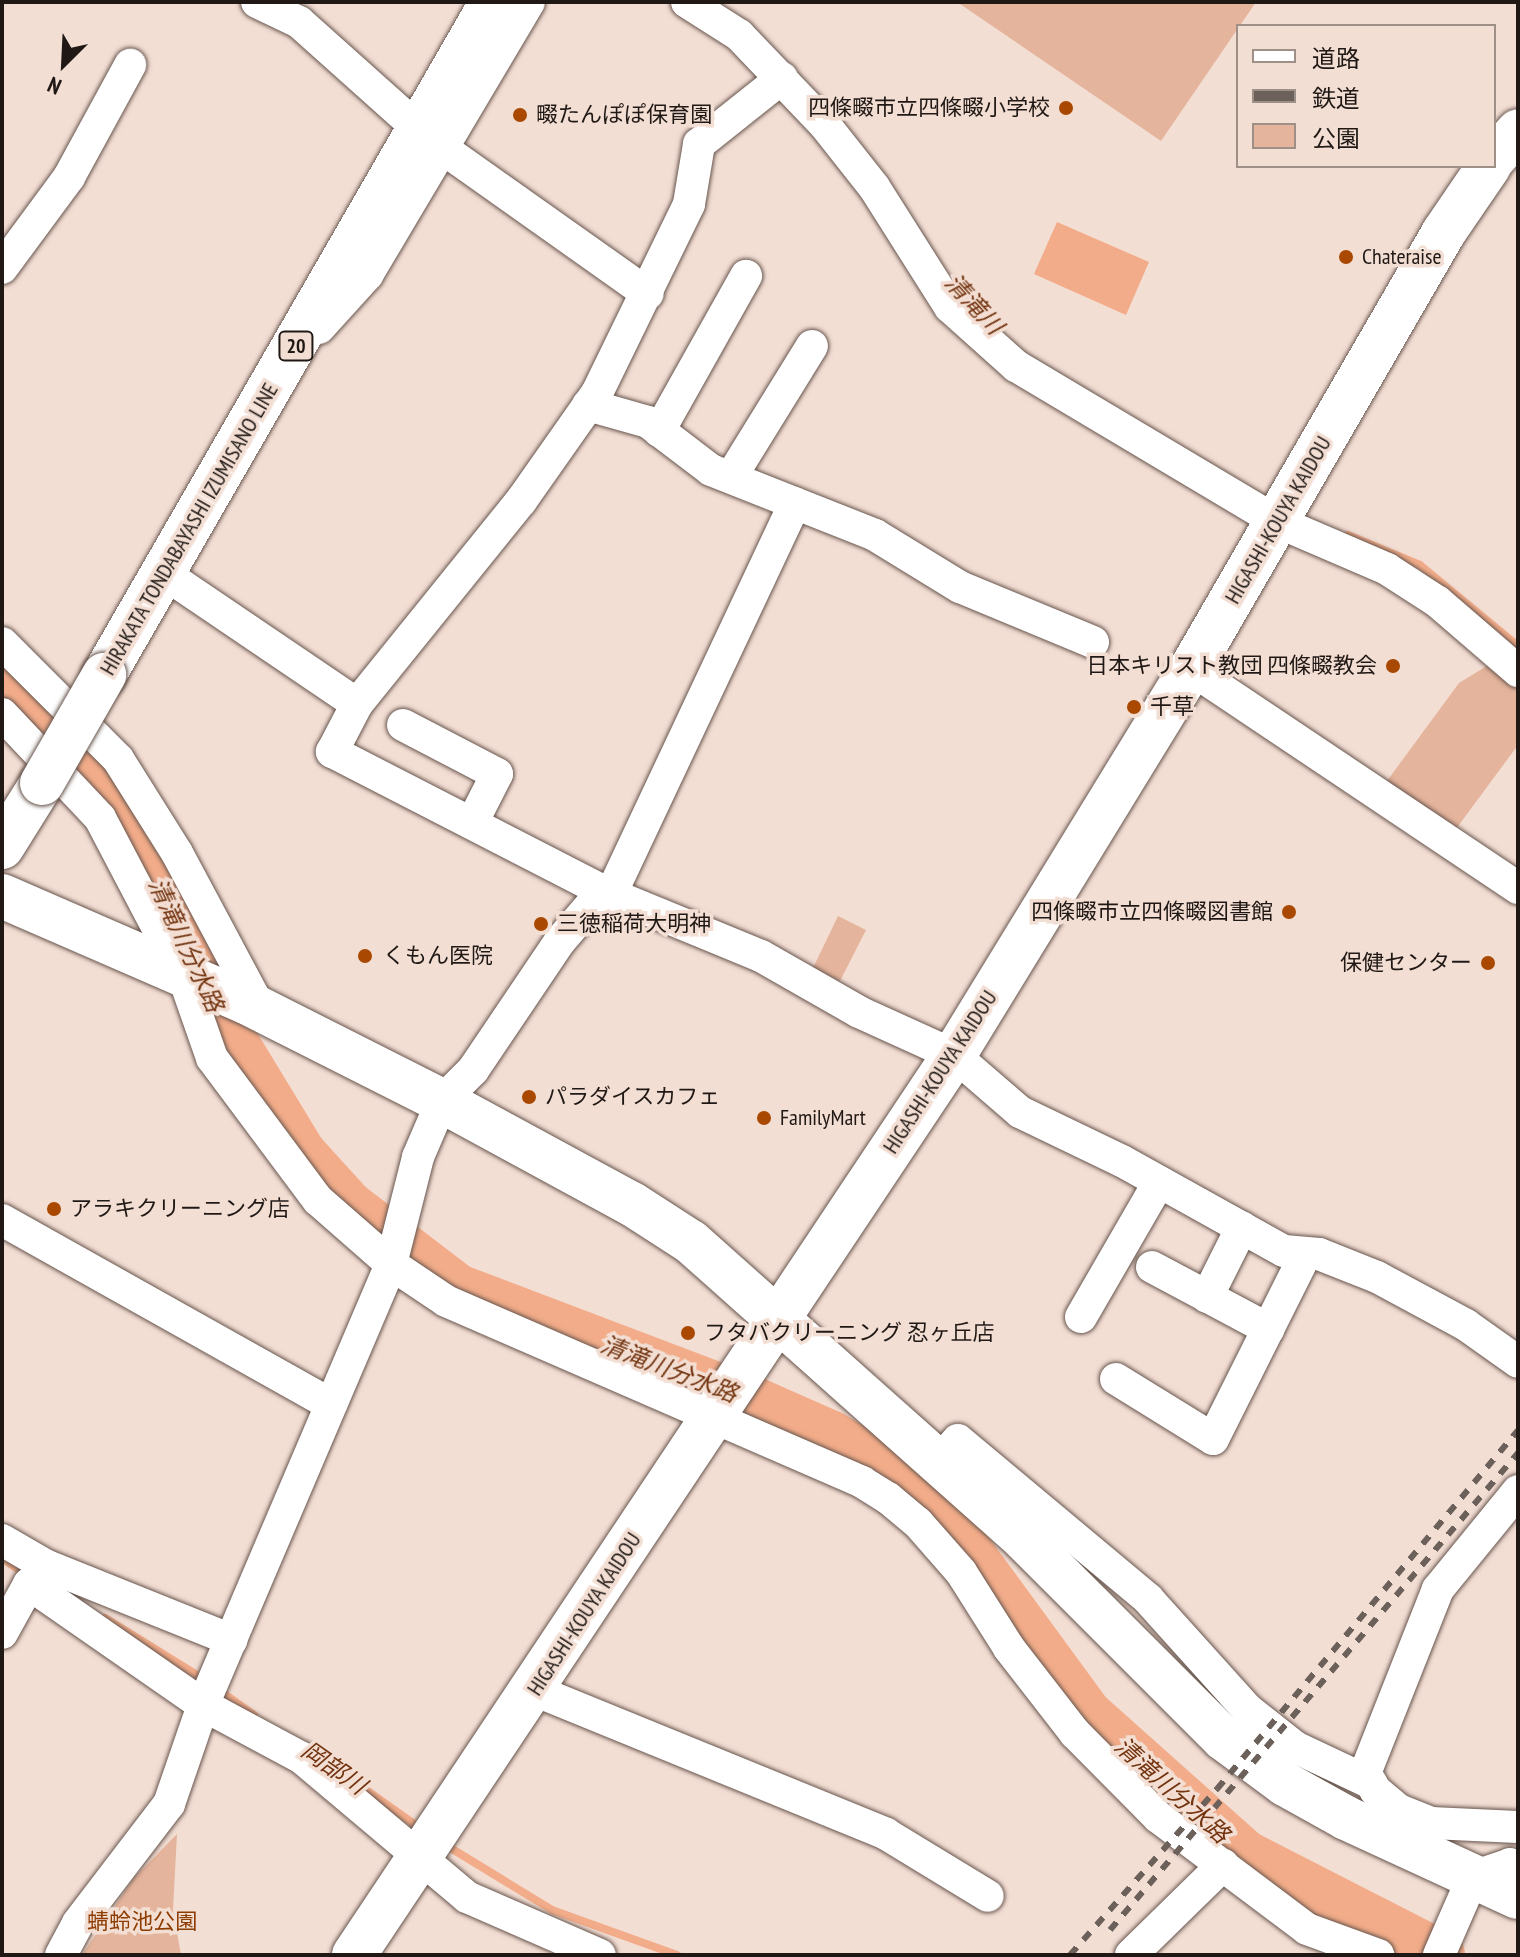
<!DOCTYPE html>
<meta charset="utf-8">
<style>
body{margin:0}
#map{position:relative;width:1520px;height:1957px;overflow:hidden;background:#f3ded4;font-family:"PT Sans Narrow","Noto Sans JP",sans-serif}
div>[style]{position:absolute}
.green>*{inset:0;background:#e5b49c}
.water>*{inset:0;background:#f2ac89}
.stream>*{height:8px;margin:-4px;padding:0 4px;transform-origin:4px;border-radius:4px;background:#f2ac89}
.river>*{height:50px;margin:-25px;padding:0 25px;transform-origin:25px;border-radius:25px;background:#f2ac89}
.roads{filter:drop-shadow(0 0 2px #67554d) drop-shadow(0 0 2px #67554d)}
.street>*{height:32px;margin:-16px;padding:0 16px;transform-origin:16px;border-radius:16px;background:#fff}
.secondary>*{height:44px;margin:-22px;padding:0 22px;transform-origin:22px;border-radius:22px;background:#fff}
.primary>*{height:44px;margin:-22px;padding:0 22px;transform-origin:22px;border-radius:22px;background:#fff}
.rail>*{height:6px;margin-top:-3px;transform-origin:0;background:repeating-linear-gradient(90deg,#6c605a 0 10px,transparent 0 20px)}
.bridges{filter:drop-shadow(0 0 2px #67554d) drop-shadow(0 0 2px #67554d)}
.primary-bridge>*{height:44px;margin:-22px;padding:0 22px;transform-origin:22px;border-radius:22px;background:#fff}
.dots>*{width:22px;height:22px;translate:-50% -50%;box-sizing:border-box;border:4px solid #f3ded4;border-radius:50%}
span{translate:-50% -50%;white-space:nowrap;text-align:center;line-height:1.15;-webkit-text-stroke:7px #f3ded4;paint-order:stroke}
.shield-label span{padding:2px 6px;background:#f3ded4;border:2px solid;border-radius:6px;-webkit-text-stroke-width:0}
.shield-label{font-size:20px;color:#1f1814;font-weight:700}
.poi-label{font-size:22px;color:#1f1814}
.right{translate:-100% -50%;text-align:right}
.left{translate:0 -50%;text-align:left}
.street-label{font-size:22px;color:#1f1814}
.park-label{font-size:22px;color:#8d3c02}
.water-label{font-size:24px;color:#73340f;font-style:italic}
.frame{position:absolute;inset:0;border:4px solid #1f1814;pointer-events:none}
.legend{position:absolute;left:1236px;top:24px;width:260px;height:144px;box-sizing:border-box;background:#f3ded4;border:2px solid #9e8f87;margin:0;padding:10px 14px;list-style:none;font-size:24px;color:#1f1814}
.legend li{display:flex;align-items:center;gap:16px;height:40px}
.legend b{width:40px;border:2px solid #9e8f87}
.north{position:absolute;left:24px;top:24px;width:80px;height:80px;-webkit-text-stroke:6px #f3ded4;paint-order:stroke;rotate:204deg;font-size:22px;font-weight:700;line-height:32px;text-align:center;color:#1f1814}
.north::after{content:'';display:block;margin:auto;width:28px;height:36px;background:#1f1814;clip-path:polygon(50% 0,100% 100%,50% 72%,0 100%)}
</style>
<div id="map">
<div class="green">
<i style="clip-path:polygon(957px 2px,1256px 2px,1161px 141px)"></i>
<i style="clip-path:polygon(1490px 664px,1518px 687px,1518px 745px,1453px 833px,1384px 785px,1459px 683px)"></i>
<i style="clip-path:polygon(838px 916px,866px 930px,840px 981px,813px 968px)"></i>
<i style="clip-path:polygon(177px 1834px,173px 1910px,181px 1955px,82px 1955px,134px 1878px)"></i>
</div>
<div class="water">
<i style="clip-path:polygon(1057px 222px,1149px 262px,1126px 315px,1034px 274px)"></i>
</div>
<div class="stream">
<i style="left:1348px;top:535px;width:78px;rotate:22.6deg"></i>
<i style="left:1420px;top:565px;width:127px;rotate:39.6deg"></i>
<i style="left:2px;top:1558px;width:29px;rotate:35deg"></i>
<i style="left:105px;top:1618px;width:118px;rotate:31.8deg"></i>
<i style="left:216px;top:1688px;width:47px;rotate:35.4deg"></i>
<i style="left:352px;top:1780px;width:87px;rotate:35.2deg"></i>
<i style="left:444px;top:1844px;width:127px;rotate:31.4deg"></i>
<i style="left:552px;top:1910px;width:133px;rotate:19.8deg"></i>
</div>
<div class="river">
<i style="left:2px;top:691px;width:203px;rotate:47.6deg"></i>
<i style="left:139px;top:841px;width:200px;rotate:65.5deg"></i>
<i style="left:222px;top:1023px;width:152px;rotate:58.7deg"></i>
<i style="left:301px;top:1153px;width:72px;rotate:47.8deg"></i>
<i style="left:349px;top:1206px;width:137px;rotate:37.3deg"></i>
<i style="left:458px;top:1289px;width:316px;rotate:20.8deg"></i>
<i style="left:753px;top:1401px;width:86px;rotate:23.9deg"></i>
<i style="left:832px;top:1436px;width:78px;rotate:30.8deg"></i>
<i style="left:899px;top:1476px;width:87px;rotate:46.4deg"></i>
<i style="left:959px;top:1539px;width:218px;rotate:53.8deg"></i>
<i style="left:1088px;top:1715px;width:210px;rotate:41.7deg"></i>
<i style="left:1245px;top:1855px;width:219px;rotate:27.1deg"></i>
</div>
<div class="roads">
<div class="street">
<i style="left:257px;top:2px;width:47px;rotate:25.5deg"></i>
<i style="left:299px;top:22px;width:141px;rotate:41.8deg"></i>
<i style="left:687px;top:2px;width:62px;rotate:32.4deg"></i>
<i style="left:739px;top:35px;width:124px;rotate:46.3deg"></i>
<i style="left:825px;top:125px;width:79px;rotate:51.7deg"></i>
<i style="left:874px;top:187px;width:142px;rotate:57.7deg"></i>
<i style="left:950px;top:307px;width:89px;rotate:41.8deg"></i>
<i style="left:1016px;top:366px;width:305px;rotate:30.8deg"></i>
<i style="left:1278px;top:522px;width:119px;rotate:23.3deg"></i>
<i style="left:1387px;top:569px;width:61px;rotate:32.9deg"></i>
<i style="left:1438px;top:602px;width:106px;rotate:40.8deg"></i>
<i style="left:442px;top:148px;width:252px;rotate:35.3deg"></i>
<i style="left:2px;top:268px;width:113px;rotate:-53.6deg"></i>
<i style="left:69px;top:177px;width:128px;rotate:-61.4deg"></i>
<i style="left:319px;top:328px;width:72px;rotate:-47.8deg"></i>
<i style="left:367px;top:275px;width:317px;rotate:-59.3deg"></i>
<i style="left:588px;top:405px;width:62px;rotate:15.8deg"></i>
<i style="left:648px;top:422px;width:79px;rotate:37.3deg"></i>
<i style="left:711px;top:470px;width:176px;rotate:21.6deg"></i>
<i style="left:875px;top:535px;width:100px;rotate:31.5deg"></i>
<i style="left:960px;top:587px;width:144px;rotate:22.5deg"></i>
<i style="left:659px;top:431px;width:178px;rotate:-60.7deg"></i>
<i style="left:731px;top:477px;width:154px;rotate:-58.3deg"></i>
<i style="left:162px;top:572px;width:235px;rotate:34.1deg"></i>
<i style="left:2px;top:643px;width:164px;rotate:45deg"></i>
<i style="left:118px;top:759px;width:111px;rotate:57.9deg"></i>
<i style="left:177px;top:853px;width:178px;rotate:61.9deg"></i>
<i style="left:1191px;top:669px;width:394px;rotate:33.8deg"></i>
<i style="left:2px;top:714px;width:143px;rotate:46.7deg"></i>
<i style="left:100px;top:818px;width:181px;rotate:62.3deg"></i>
<i style="left:184px;top:978px;width:85px;rotate:70.7deg"></i>
<i style="left:212px;top:1058px;width:177px;rotate:53.3deg"></i>
<i style="left:318px;top:1200px;width:97px;rotate:41.2deg"></i>
<i style="left:391px;top:1264px;width:66px;rotate:33.9deg"></i>
<i style="left:446px;top:1301px;width:454px;rotate:23.5deg"></i>
<i style="left:862px;top:1482px;width:31px;rotate:32deg"></i>
<i style="left:888px;top:1498px;width:39px;rotate:40deg"></i>
<i style="left:918px;top:1523px;width:65px;rotate:48.7deg"></i>
<i style="left:961px;top:1572px;width:90px;rotate:57.7deg"></i>
<i style="left:1009px;top:1648px;width:108px;rotate:52.2deg"></i>
<i style="left:1075px;top:1733px;width:118px;rotate:45.3deg"></i>
<i style="left:1158px;top:1817px;width:186px;rotate:36.9deg"></i>
<i style="left:1307px;top:1929px;width:76px;rotate:20.1deg"></i>
<i style="left:403px;top:725px;width:106px;rotate:27.5deg"></i>
<i style="left:497px;top:774px;width:55px;rotate:117deg"></i>
<i style="left:603px;top:891px;width:171px;rotate:22.4deg"></i>
<i style="left:761px;top:956px;width:113px;rotate:29.7deg"></i>
<i style="left:859px;top:1012px;width:104px;rotate:24.4deg"></i>
<i style="left:954px;top:1055px;width:87px;rotate:40.8deg"></i>
<i style="left:1020px;top:1112px;width:113px;rotate:25.7deg"></i>
<i style="left:1122px;top:1161px;width:185px;rotate:29.1deg"></i>
<i style="left:1284px;top:1251px;width:35px;rotate:5deg"></i>
<i style="left:1319px;top:1254px;width:62px;rotate:21.6deg"></i>
<i style="left:1377px;top:1277px;width:101px;rotate:28.3deg"></i>
<i style="left:1466px;top:1325px;width:64px;rotate:35.4deg"></i>
<i style="left:611px;top:894px;width:432px;rotate:-64.8deg"></i>
<i style="left:2px;top:1220px;width:377px;rotate:29.3deg"></i>
<i style="left:1152px;top:1267px;width:132px;rotate:28.1deg"></i>
<i style="left:1207px;top:1297px;width:78px;rotate:-63.4deg"></i>
<i style="left:1081px;top:1317px;width:156px;rotate:-60deg"></i>
<i style="left:1116px;top:1379px;width:114px;rotate:31.7deg"></i>
<i style="left:1213px;top:1439px;width:208px;rotate:-63.4deg"></i>
<i style="left:939px;top:1461px;width:28px;rotate:-48deg"></i>
<i style="left:958px;top:1440px;width:248px;rotate:39.9deg"></i>
<i style="left:1148px;top:1599px;width:148px;rotate:48deg"></i>
<i style="left:1247px;top:1709px;width:61px;rotate:38.4deg"></i>
<i style="left:1295px;top:1747px;width:84px;rotate:25.3deg"></i>
<i style="left:1518px;top:1491px;width:127px;rotate:129.2deg"></i>
<i style="left:1438px;top:1589px;width:198px;rotate:111.6deg"></i>
<i style="left:1365px;top:1773px;width:21px;rotate:59deg"></i>
<i style="left:1376px;top:1791px;width:30px;rotate:40deg"></i>
<i style="left:1399px;top:1810px;width:35px;rotate:22deg"></i>
<i style="left:1431px;top:1823px;width:87px;rotate:2.6deg"></i>
<i style="left:2px;top:1540px;width:50px;rotate:30.2deg"></i>
<i style="left:45px;top:1565px;width:201px;rotate:21.9deg"></i>
<i style="left:2px;top:1633px;width:56px;rotate:-61.1deg"></i>
<i style="left:29px;top:1584px;width:212px;rotate:34.8deg"></i>
<i style="left:203px;top:1705px;width:112px;rotate:28.2deg"></i>
<i style="left:302px;top:1758px;width:216px;rotate:40.1deg"></i>
<i style="left:467px;top:1897px;width:145px;rotate:23.6deg"></i>
<i style="left:534px;top:1690px;width:380px;rotate:22.2deg"></i>
<i style="left:886px;top:1834px;width:119px;rotate:31.3deg"></i>
<i style="left:61px;top:1955px;width:36px;rotate:-62deg"></i>
<i style="left:78px;top:1923px;width:150px;rotate:-52.6deg"></i>
<i style="left:169px;top:1804px;width:105px;rotate:-71deg"></i>
<i style="left:203px;top:1705px;width:479px;rotate:-66.9deg"></i>
<i style="left:391px;top:1264px;width:110px;rotate:-75.8deg"></i>
<i style="left:418px;top:1157px;width:61px;rotate:-66.8deg"></i>
<i style="left:442px;top:1101px;width:44px;rotate:-45deg"></i>
<i style="left:473px;top:1070px;width:156px;rotate:-56deg"></i>
<i style="left:560px;top:941px;width:66px;rotate:-49.3deg"></i>
<i style="left:603px;top:891px;width:305px;rotate:-152.8deg"></i>
<i style="left:332px;top:752px;width:54px;rotate:-62.5deg"></i>
<i style="left:357px;top:704px;width:261px;rotate:-51.1deg"></i>
<i style="left:521px;top:501px;width:132px;rotate:-54.9deg"></i>
<i style="left:597px;top:393px;width:210px;rotate:-64deg"></i>
<i style="left:689px;top:204px;width:61px;rotate:-80.5deg"></i>
<i style="left:699px;top:144px;width:106px;rotate:-38.5deg"></i>
<i style="left:1131px;top:1955px;width:129px;rotate:-44.4deg"></i>
<i style="left:1439px;top:1955px;width:85px;rotate:-66.4deg"></i>
<i style="left:1473px;top:1877px;width:39px;rotate:-19deg"></i>
<i style="left:1510px;top:1864px;width:9px;rotate:27deg"></i>
</div>
<div class="secondary">
<i style="left:1494px;top:158px;width:36px;rotate:-48deg"></i>
<i style="left:2px;top:896px;width:266px;rotate:23.5deg"></i>
<i style="left:246px;top:1002px;width:220px;rotate:26.8deg"></i>
<i style="left:442px;top:1101px;width:216px;rotate:28.5deg"></i>
<i style="left:632px;top:1204px;width:70px;rotate:32.8deg"></i>
<i style="left:691px;top:1242px;width:448px;rotate:41.7deg"></i>
<i style="left:1025px;top:1540px;width:280px;rotate:45deg"></i>
<i style="left:1223px;top:1738px;width:77px;rotate:36.6deg"></i>
<i style="left:1285px;top:1784px;width:70px;rotate:29.1deg"></i>
<i style="left:1346px;top:1818px;width:189px;rotate:24.7deg"></i>
<i style="left:354px;top:1955px;width:1082px;rotate:-56.31deg"></i>
<i style="left:954px;top:1055px;width:453px;rotate:-58.5deg"></i>
<i style="left:1191px;top:669px;width:505px;rotate:-59.93deg"></i>
<i style="left:1444px;top:232px;width:80px;rotate:-55.7deg"></i>
</div>
<div class="primary">
<i style="left:104px;top:675px;width:777px;rotate:-60.04deg"></i>
<i style="left:2px;top:847px;width:75px;rotate:-58deg"></i>
</div>
</div>
<div class="rail">
<i style="left:1110px;top:1930px;width:628px;rotate:-49.46deg"></i>
<i style="left:1070px;top:1955px;width:222px;rotate:-48.5deg"></i>
<i style="left:1217px;top:1789px;width:468px;rotate:-50deg"></i>
</div>
<div class="bridges">
<div class="primary-bridge">
<i style="left:42px;top:783px;width:125px;rotate:-60.1deg"></i>
</div>
</div>
<div class="dots">
<i style="left:1066px;top:108px;background:#a94801"></i>
<i style="left:520px;top:115px;background:#a94801"></i>
<i style="left:1346px;top:257px;background:#a94801"></i>
<i style="left:1393px;top:666px;background:#a94801"></i>
<i style="left:1134px;top:707px;background:#a94801"></i>
<i style="left:1289px;top:912px;background:#a94801"></i>
<i style="left:541px;top:924px;background:#a94801"></i>
<i style="left:365px;top:956px;background:#a94801"></i>
<i style="left:1488px;top:963px;background:#a94801"></i>
<i style="left:529px;top:1097px;background:#a94801"></i>
<i style="left:764px;top:1118px;background:#a94801"></i>
<i style="left:54px;top:1209px;background:#a94801"></i>
<i style="left:688px;top:1333px;background:#a94801"></i>
</div>
<div class="shield-label">
<span style="left:296px;top:346px">20</span>
</div>
<div class="poi-label">
<span class="right" style="left:1050px;top:108px">四條畷市立四條畷小学校</span>
<span class="left" style="left:536px;top:115px">畷たんぽぽ保育園</span>
<span class="left" style="left:1362px;top:257px">Chateraise</span>
<span class="right" style="left:1377px;top:666px">日本キリスト教団 四條畷教会</span>
<span class="left" style="left:1150px;top:707px">千草</span>
<span class="right" style="left:1273px;top:912px">四條畷市立四條畷図書館</span>
<span class="left" style="left:557px;top:924px">三徳稲荷大明神</span>
<span class="left" style="left:383px;top:956px">くもん医院</span>
<span class="right" style="left:1472px;top:963px">保健センター</span>
<span class="left" style="left:545px;top:1097px">パラダイスカフェ</span>
<span class="left" style="left:780px;top:1118px">FamilyMart</span>
<span class="left" style="left:70px;top:1209px">アラキクリーニング店</span>
<span class="left" style="left:704px;top:1333px">フタバクリーニング 忍ヶ丘店</span>
</div>
<div class="street-label">
<span style="left:1278px;top:520px;rotate:-60deg">HIGASHI-KOUYA KAIDOU</span>
<span style="left:189px;top:529px;rotate:-60deg">HIRAKATA TONDABAYASHI IZUMISANO LINE</span>
<span style="left:940px;top:1072px;rotate:-57deg">HIGASHI-KOUYA KAIDOU</span>
<span style="left:584px;top:1614px;rotate:-57deg">HIGASHI-KOUYA KAIDOU</span>
</div>
<div class="park-label">
<span style="left:142px;top:1922px">蜻蛉池公園</span>
</div>
<div class="water-label">
<span style="left:974px;top:304px;rotate:47deg">清滝川</span>
<span style="left:186px;top:945px;rotate:65deg">清滝川分水路</span>
<span style="left:669px;top:1369px;rotate:21deg">清滝川分水路</span>
<span style="left:334px;top:1768px;rotate:35deg">岡部川</span>
<span style="left:1172px;top:1790px;rotate:42deg">清滝川分水路</span>
</div>
<div class="frame"></div>
<ul class="legend">
<li><b style="height:10px;background:#fff"></b>道路</li>
<li><b style="height:10px;background:#6c605a"></b>鉄道</li>
<li><b style="height:22px;background:#e5b49c"></b>公園</li>
</ul>
<div class="north">N</div>
</div>
